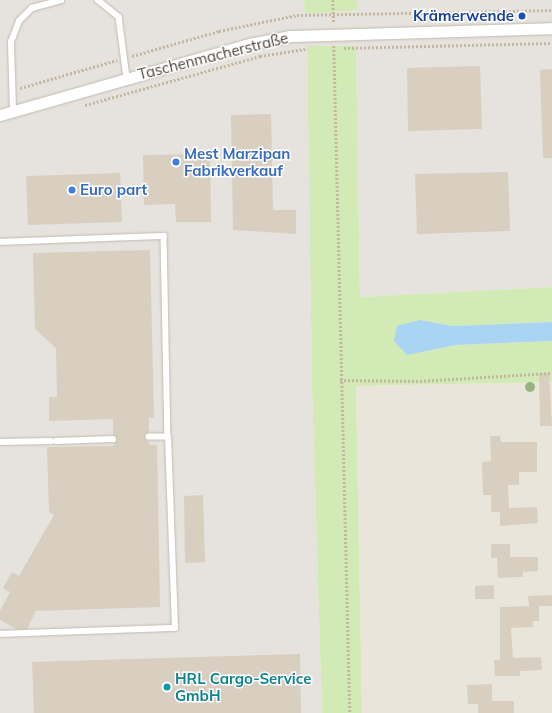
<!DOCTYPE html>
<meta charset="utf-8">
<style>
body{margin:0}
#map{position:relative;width:552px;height:713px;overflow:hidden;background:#f6f3ec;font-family:Mulish,sans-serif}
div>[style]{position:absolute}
.residential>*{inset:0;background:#eae5da}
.industrial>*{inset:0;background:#e6e2dd}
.green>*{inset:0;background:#d2eab5}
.water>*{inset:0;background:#a9d4f2}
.building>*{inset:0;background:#d8cfc1}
.path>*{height:2.5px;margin-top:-1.25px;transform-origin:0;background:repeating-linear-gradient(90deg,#c4b79f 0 2px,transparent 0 4px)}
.roads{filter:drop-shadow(0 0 1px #c2bbae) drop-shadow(0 0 1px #c2bbae)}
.lane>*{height:5.5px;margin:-2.75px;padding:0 2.75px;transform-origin:2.75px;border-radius:2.75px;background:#fff}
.street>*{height:11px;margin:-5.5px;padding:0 5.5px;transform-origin:5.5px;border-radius:5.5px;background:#fff}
.trees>*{width:10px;height:10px;margin:-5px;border-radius:50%;background:#97b381}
.dots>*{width:11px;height:11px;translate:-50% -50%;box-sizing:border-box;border:2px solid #fff;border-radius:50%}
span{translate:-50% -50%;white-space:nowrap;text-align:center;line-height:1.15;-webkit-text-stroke:3px #fff;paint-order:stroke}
.transit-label{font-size:15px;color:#164399;font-weight:700}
.right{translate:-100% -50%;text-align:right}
.street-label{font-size:15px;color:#4b4439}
.shop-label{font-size:15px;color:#366cbe;font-weight:700}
.left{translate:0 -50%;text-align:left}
.culture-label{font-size:15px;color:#0d838f;font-weight:700}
</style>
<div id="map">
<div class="residential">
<i style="clip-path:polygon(552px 382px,552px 713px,362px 713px,356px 386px)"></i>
</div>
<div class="industrial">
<i style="clip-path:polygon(0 0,304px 0,305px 14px,358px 10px,357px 0,552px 0,552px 287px,360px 297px,356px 46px,307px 46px,312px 387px,322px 713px,0 713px)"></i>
</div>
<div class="green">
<i style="clip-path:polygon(304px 0,357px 0,358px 10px,305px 14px)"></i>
<i style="clip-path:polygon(307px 46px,356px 46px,360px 297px,552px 287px,552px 322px,453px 326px,420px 320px,407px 355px,456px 345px,552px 341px,552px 382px,356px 386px,362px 713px,322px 713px,312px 387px)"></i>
</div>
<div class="water">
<i style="clip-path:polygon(420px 320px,453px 326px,552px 322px,552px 341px,456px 345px,407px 355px,394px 341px,397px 326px)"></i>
</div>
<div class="building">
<i style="clip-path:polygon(480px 66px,482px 129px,408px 131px,407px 68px)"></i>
<i style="clip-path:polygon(552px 69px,552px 158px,543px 158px,540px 70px)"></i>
<i style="clip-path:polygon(271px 114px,273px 210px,296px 210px,296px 234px,233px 230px,231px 115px)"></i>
<i style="clip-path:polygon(210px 154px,211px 222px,176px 222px,175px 204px,144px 205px,143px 155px)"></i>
<i style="clip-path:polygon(508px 172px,510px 231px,417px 234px,415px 174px)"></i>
<i style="clip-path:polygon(120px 173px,122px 222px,28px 225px,26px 176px)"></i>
<i style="clip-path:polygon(150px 250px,154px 418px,149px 418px,149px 433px,145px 437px,150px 445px,157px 445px,160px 607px,36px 611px,27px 629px,17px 629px,0 620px,0 611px,10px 592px,3px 588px,12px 572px,19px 576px,54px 515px,49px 512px,47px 447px,113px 446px,117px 439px,113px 435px,113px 419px,49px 421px,49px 397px,57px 397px,56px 348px,35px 329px,33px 253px)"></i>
<i style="clip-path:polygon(539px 373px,549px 373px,552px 426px,540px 426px)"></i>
<i style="clip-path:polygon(490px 436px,500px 436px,501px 442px,537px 442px,537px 472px,519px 472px,519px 485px,508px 485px,509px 508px,537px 507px,538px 523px,500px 526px,500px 512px,491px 512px,491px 495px,483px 495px,482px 462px,491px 461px)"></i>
<i style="clip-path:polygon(203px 495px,205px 562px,185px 563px,184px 496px)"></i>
<i style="clip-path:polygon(491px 544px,510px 544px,510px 557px,538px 557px,538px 571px,523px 572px,523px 577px,498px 578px,497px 558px,491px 558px)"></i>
<i style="clip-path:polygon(494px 585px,494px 599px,475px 599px,475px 586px)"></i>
<i style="clip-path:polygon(552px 595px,552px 606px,539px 606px,539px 621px,533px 621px,533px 627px,511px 628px,513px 658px,541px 657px,542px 670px,520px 671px,520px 676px,495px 676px,494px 660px,500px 660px,500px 607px,529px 606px,528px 596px)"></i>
<i style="clip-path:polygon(300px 654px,301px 713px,34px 713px,32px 662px)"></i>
<i style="clip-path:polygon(492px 684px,492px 701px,514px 701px,514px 713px,478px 713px,478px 704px,468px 704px,467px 685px)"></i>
</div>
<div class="path">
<i style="left:333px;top:0;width:23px;rotate:88deg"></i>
<i style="left:334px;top:46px;width:667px;rotate:88.63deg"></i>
<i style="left:344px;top:48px;width:208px;rotate:-1.4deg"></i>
<i style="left:132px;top:56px;width:91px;rotate:-16deg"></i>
<i style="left:219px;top:31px;width:80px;rotate:-11.6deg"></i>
<i style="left:297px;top:15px;width:255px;rotate:-1.1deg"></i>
<i style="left:20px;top:88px;width:101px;rotate:-16.1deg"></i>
<i style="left:85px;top:105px;width:182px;rotate:-15.6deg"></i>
<i style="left:260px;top:56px;width:46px;rotate:-8.8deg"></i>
<i style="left:340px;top:380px;width:80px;rotate:0.7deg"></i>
<i style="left:420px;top:381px;width:132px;rotate:-3.5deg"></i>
</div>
<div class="roads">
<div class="lane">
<i style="left:98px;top:0;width:27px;rotate:39deg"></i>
<i style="left:119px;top:17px;width:62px;rotate:82.5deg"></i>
<i style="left:13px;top:111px;width:69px;rotate:-91.7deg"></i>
<i style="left:11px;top:42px;width:22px;rotate:-69deg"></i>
<i style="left:19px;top:21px;width:18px;rotate:-45deg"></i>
<i style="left:32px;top:8px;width:30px;rotate:-15deg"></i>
<i style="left:0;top:242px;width:164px;rotate:-2.1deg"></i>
<i style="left:164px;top:236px;width:201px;rotate:88.9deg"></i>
<i style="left:56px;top:441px;width:57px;rotate:-2deg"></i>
<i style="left:0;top:442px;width:51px;rotate:-1.1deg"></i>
<i style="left:0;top:634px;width:175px;rotate:-2deg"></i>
<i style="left:175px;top:628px;width:191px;rotate:-92.1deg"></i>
<i style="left:168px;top:437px;width:19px;rotate:180deg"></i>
</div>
<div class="street">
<i style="left:0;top:115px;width:260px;rotate:-15.9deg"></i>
<i style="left:250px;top:44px;width:41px;rotate:-11.3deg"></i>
<i style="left:290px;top:36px;width:262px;rotate:-1.7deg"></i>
</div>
</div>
<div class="trees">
<i style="left:530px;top:387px"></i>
</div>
<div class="dots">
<i style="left:522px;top:16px;background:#1a4fb4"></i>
<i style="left:176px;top:162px;background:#3f7fe0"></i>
<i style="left:72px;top:190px;background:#3f7fe0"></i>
<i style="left:167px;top:687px;background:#0f9aa8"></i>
</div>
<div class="transit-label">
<span class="right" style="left:514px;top:16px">Krämerwende</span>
</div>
<div class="street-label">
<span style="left:213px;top:56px;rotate:-14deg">Taschenmacherstraße</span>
</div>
<div class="shop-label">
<span class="left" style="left:184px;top:162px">Mest Marzipan<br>Fabrikverkauf</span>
<span class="left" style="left:80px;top:190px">Euro part</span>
</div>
<div class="culture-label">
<span class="left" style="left:175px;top:687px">HRL Cargo-Service<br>GmbH</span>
</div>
</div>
